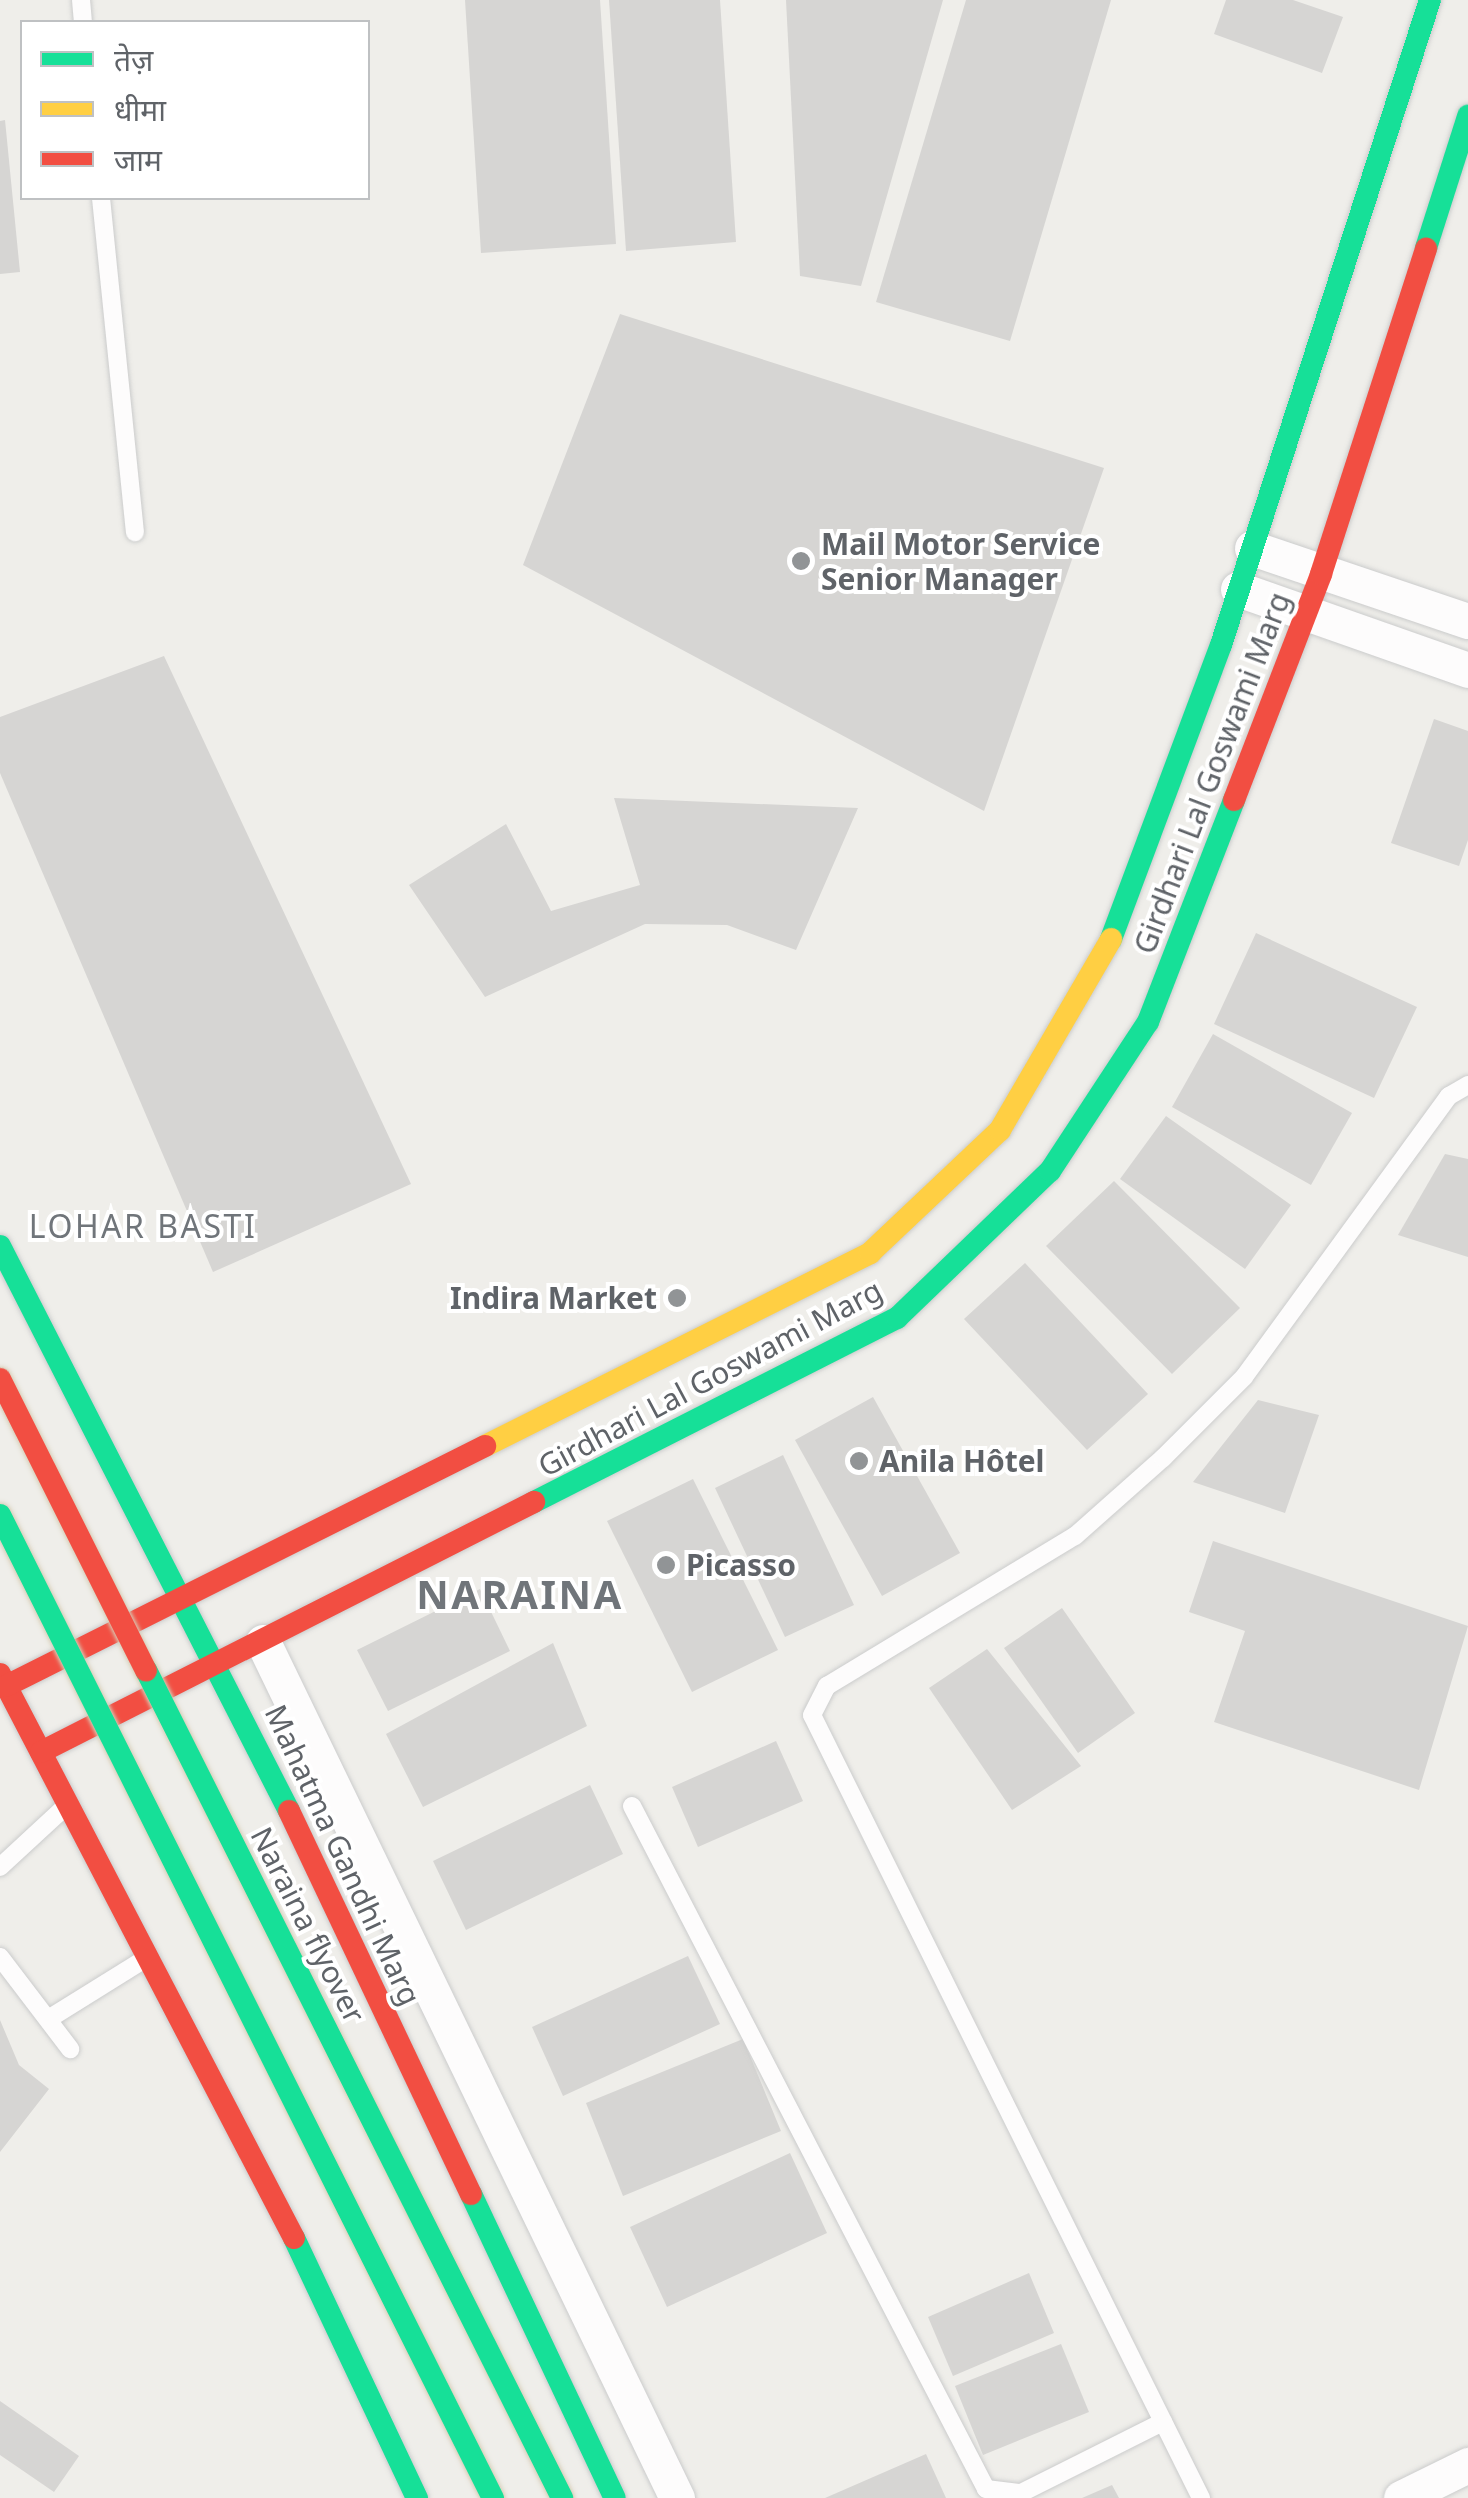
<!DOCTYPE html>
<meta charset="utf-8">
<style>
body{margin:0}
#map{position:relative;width:1468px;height:2498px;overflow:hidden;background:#efeeea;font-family:"Noto Sans","Noto Sans Devanagari",sans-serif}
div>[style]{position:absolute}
.building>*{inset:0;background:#d6d5d3}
.roads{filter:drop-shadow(0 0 2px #cbcccc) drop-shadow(0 0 2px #cbcccc)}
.lane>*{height:18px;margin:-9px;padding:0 9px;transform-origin:9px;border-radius:9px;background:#fdfcfc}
.street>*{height:35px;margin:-17.5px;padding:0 17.5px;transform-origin:17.5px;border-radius:17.5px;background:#fdfcfc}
.fast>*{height:22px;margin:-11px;padding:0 11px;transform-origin:11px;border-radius:11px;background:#16e098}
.slow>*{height:22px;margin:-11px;padding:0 11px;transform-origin:11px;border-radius:11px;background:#ffcf43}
.jam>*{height:22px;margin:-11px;padding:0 11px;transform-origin:11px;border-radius:11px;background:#f24e42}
.bridges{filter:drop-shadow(0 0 2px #d7ceb8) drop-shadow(0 0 2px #d7ceb8)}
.fast-bridge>*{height:22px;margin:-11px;padding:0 11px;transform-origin:11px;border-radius:11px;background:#16e098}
.jam-bridge>*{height:22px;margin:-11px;padding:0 11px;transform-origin:11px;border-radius:11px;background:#f24e42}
.dots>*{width:28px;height:28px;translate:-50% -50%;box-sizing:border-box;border:5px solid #fff;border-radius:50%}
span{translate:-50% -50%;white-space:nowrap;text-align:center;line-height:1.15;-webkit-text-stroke:8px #fff;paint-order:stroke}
.poi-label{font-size:30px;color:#5f6368;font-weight:700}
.left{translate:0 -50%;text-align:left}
.right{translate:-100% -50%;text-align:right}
.street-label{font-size:30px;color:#5f6368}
.neighbourhood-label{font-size:32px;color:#70757a;letter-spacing:2.5px}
.district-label{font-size:40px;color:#70757a;font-weight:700;letter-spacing:2.5px}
.legend{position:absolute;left:20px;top:20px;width:350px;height:180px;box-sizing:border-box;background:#fff;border:2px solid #bfc1c3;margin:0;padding:12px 18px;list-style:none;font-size:30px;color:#5f6368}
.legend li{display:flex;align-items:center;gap:20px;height:50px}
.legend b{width:50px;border:2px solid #bfc1c3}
</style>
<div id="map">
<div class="building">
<i style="clip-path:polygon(465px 0,600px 0,616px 244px,481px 253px)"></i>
<i style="clip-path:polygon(609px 0,720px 0,736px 242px,626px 251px)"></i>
<i style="clip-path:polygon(786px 0,943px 0,861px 286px,800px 276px)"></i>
<i style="clip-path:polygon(966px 0,1111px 0,1010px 341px,876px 302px)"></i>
<i style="clip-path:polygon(1226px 0,1293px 0,1343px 17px,1322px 73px,1214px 34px)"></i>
<i style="clip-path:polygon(5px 120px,20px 272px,0 274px,0 121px)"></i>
<i style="clip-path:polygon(620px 314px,1104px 468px,984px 811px,523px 565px)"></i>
<i style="clip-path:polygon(164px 656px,411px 1184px,213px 1272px,0 773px,0 717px)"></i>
<i style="clip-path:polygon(1434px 719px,1468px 731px,1468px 840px,1459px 866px,1391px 843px)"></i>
<i style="clip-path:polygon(614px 798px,858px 808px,796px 950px,727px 925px,645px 924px,485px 997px,409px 885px,506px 824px,551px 911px,640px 885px)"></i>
<i style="clip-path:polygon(1256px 933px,1417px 1007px,1374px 1098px,1214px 1024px)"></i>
<i style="clip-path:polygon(1213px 1034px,1352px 1113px,1311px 1185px,1172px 1107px)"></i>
<i style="clip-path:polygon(1166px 1116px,1291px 1205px,1245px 1269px,1120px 1179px)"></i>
<i style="clip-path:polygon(1445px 1154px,1468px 1159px,1468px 1257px,1398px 1235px)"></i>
<i style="clip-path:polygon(1114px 1181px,1240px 1308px,1172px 1374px,1046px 1246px)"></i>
<i style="clip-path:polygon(1025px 1263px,1148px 1394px,1087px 1450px,964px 1319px)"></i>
<i style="clip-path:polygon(873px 1397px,960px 1553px,882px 1596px,795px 1440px)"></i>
<i style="clip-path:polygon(1258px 1400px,1319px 1415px,1285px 1513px,1193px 1482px)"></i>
<i style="clip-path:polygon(783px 1455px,854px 1605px,785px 1637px,715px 1488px)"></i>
<i style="clip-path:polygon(693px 1479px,778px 1650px,692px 1692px,607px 1521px)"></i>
<i style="clip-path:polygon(1213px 1541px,1468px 1626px,1419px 1790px,1214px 1722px,1245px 1631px,1189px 1612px)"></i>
<i style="clip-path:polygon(480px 1589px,510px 1651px,388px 1711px,357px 1650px)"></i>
<i style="clip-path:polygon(1062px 1608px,1135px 1713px,1078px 1753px,1004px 1648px)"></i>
<i style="clip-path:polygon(553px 1643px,587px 1726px,423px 1807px,386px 1734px)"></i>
<i style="clip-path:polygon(987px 1649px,1081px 1766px,1012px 1810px,929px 1688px)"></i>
<i style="clip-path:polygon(776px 1741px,803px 1801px,698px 1847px,672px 1787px)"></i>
<i style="clip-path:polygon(590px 1785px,623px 1854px,466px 1930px,433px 1861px)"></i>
<i style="clip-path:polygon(688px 1956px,720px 2024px,563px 2096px,532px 2027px)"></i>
<i style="clip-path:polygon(0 2020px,19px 2065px,49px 2089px,0 2152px)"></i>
<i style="clip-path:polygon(743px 2039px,781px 2131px,623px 2196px,586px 2103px)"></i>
<i style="clip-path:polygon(790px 2153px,827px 2233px,667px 2307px,630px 2227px)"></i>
<i style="clip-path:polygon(1029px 2273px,1054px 2333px,953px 2376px,928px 2317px)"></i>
<i style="clip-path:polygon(1061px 2344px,1089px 2412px,983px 2455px,955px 2386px)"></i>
<i style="clip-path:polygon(0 2401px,79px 2456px,54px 2492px,0 2455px)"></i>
<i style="clip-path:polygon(926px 2454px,946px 2498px,825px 2498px)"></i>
<i style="clip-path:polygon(1112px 2485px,1119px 2498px,1082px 2498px)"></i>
</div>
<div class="roads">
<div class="lane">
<i style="left:81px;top:0;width:22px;rotate:85deg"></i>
<i style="left:101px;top:198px;width:336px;rotate:84.2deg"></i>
<i style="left:632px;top:1806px;width:769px;rotate:62.6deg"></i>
<i style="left:986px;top:2489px;width:35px;rotate:7deg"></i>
<i style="left:1021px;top:2493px;width:159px;rotate:-26.6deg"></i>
<i style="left:0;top:1867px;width:90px;rotate:-42.7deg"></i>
<i style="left:0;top:1957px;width:116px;rotate:52.7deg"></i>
<i style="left:50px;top:2018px;width:110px;rotate:-31.9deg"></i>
<i style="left:1201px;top:2498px;width:874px;rotate:-116.42deg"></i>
<i style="left:812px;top:1715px;width:33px;rotate:-63deg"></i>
<i style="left:827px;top:1686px;width:290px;rotate:-31.2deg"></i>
<i style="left:1075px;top:1536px;width:118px;rotate:-41.6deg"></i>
<i style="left:1163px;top:1458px;width:115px;rotate:-45deg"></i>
<i style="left:1244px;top:1377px;width:348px;rotate:-53.9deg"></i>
<i style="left:1449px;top:1096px;width:22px;rotate:-30deg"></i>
</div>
<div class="street">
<i style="left:1252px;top:548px;width:228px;rotate:18.7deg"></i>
<i style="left:1238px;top:589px;width:244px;rotate:19.4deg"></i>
<i style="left:263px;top:1642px;width:951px;rotate:64.19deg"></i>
<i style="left:1401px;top:2498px;width:75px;rotate:-26.2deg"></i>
</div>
<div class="fast">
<i style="left:1426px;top:248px;width:139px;rotate:-72.3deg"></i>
<i style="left:1111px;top:939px;width:314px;rotate:-69.5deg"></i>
<i style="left:1221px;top:645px;width:678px;rotate:-72.05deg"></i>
<i style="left:0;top:1246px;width:635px;rotate:62.91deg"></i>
<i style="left:534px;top:1502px;width:407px;rotate:-26.9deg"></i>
<i style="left:897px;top:1318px;width:212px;rotate:-43.9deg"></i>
<i style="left:1050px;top:1171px;width:178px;rotate:-56.7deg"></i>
<i style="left:1148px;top:1022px;width:238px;rotate:-68.8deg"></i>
<i style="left:471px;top:2194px;width:336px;rotate:64.7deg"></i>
<i style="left:294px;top:2238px;width:288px;rotate:64.7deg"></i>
</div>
<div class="slow">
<i style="left:485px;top:1446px;width:431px;rotate:-26.6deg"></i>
<i style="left:870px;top:1253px;width:179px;rotate:-43.4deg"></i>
<i style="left:1000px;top:1130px;width:221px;rotate:-59.8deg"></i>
</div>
<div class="jam">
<i style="left:1234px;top:800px;width:242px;rotate:-68.9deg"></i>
<i style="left:1321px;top:574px;width:342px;rotate:-72.1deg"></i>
<i style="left:0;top:1674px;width:636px;rotate:62.47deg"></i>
<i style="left:6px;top:1686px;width:536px;rotate:-26.61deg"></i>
<i style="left:41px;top:1752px;width:553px;rotate:-26.89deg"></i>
<i style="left:289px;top:1811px;width:424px;rotate:64.6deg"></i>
</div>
</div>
<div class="bridges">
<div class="fast-bridge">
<i style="left:0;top:1515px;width:1100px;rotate:63.37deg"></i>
<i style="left:146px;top:1670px;width:927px;rotate:63.32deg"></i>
</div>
<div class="jam-bridge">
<i style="left:0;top:1379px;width:326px;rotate:63.4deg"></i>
</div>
</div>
<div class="dots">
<i style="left:801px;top:561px;background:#919496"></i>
<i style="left:677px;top:1298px;background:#919496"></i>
<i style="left:859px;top:1461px;background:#919496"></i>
<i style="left:666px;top:1565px;background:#919496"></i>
</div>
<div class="poi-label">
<span class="left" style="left:821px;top:561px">Mail Motor Service<br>Senior Manager</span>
<span class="right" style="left:657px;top:1298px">Indira Market</span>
<span class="left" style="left:879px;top:1461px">Anila Hôtel</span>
<span class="left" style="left:686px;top:1565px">Picasso</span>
</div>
<div class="street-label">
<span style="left:1212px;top:773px;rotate:-69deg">Girdhari Lal Goswami Marg</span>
<span style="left:710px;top:1378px;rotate:-28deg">Girdhari Lal Goswami Marg</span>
<span style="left:343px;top:1855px;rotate:65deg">Mahatma Gandhi Marg</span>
<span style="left:308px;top:1925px;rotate:63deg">Naraina flyover</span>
</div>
<div class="neighbourhood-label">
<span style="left:143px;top:1226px">LOHAR BASTI</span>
</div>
<div class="district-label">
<span style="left:520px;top:1594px">NARAINA</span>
</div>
<ul class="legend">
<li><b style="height:12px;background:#16e098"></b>तेज़</li>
<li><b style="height:12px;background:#ffcf43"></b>धीमा</li>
<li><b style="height:12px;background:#f24e42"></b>जाम</li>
</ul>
</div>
